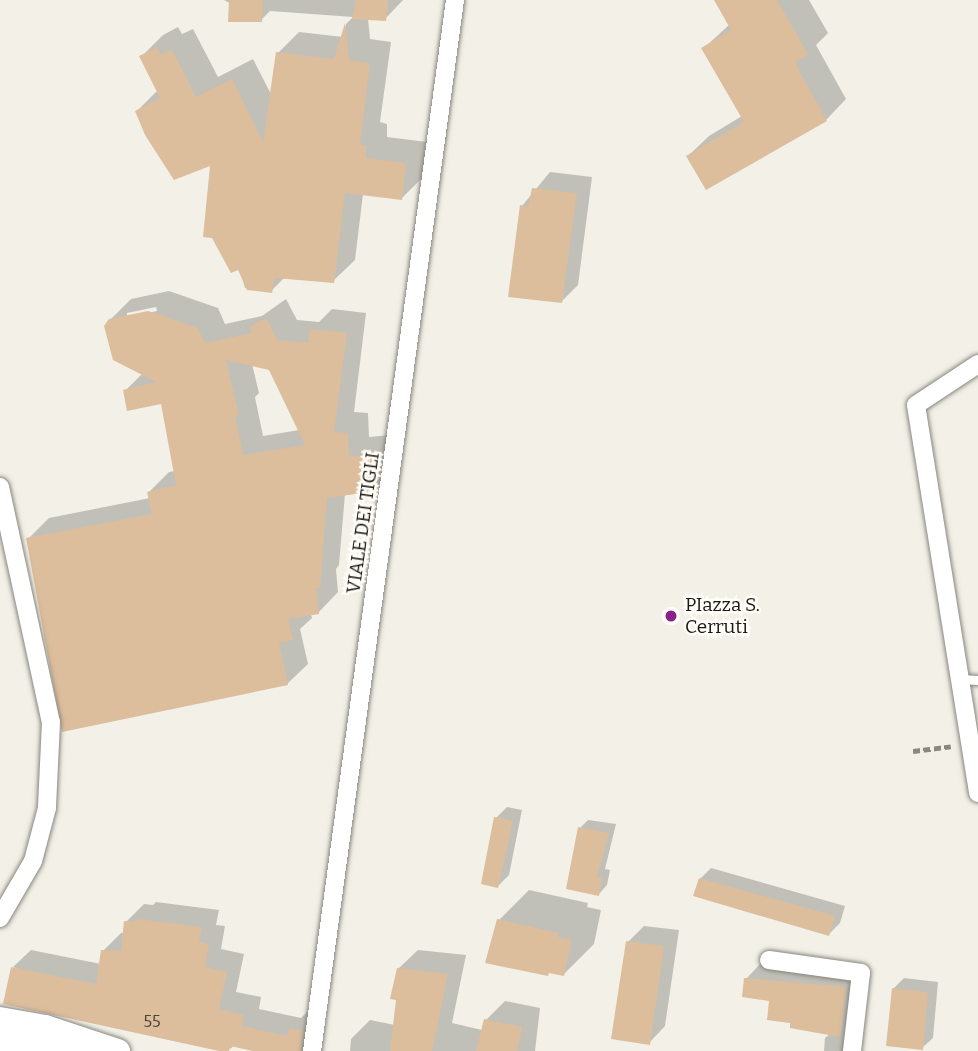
<!DOCTYPE html>
<style>
body{margin:0}
#map{position:relative;width:978px;height:1051px;overflow:hidden;background:#f2f0e7;font-family:Bitter,serif}
div>[style]{position:absolute}
.shadow>*{inset:0;background:#0003}
.building>*{inset:0;background:#dcbd9c}
.path>*{height:4.5px;margin-top:-2.25px;transform-origin:0;background:repeating-linear-gradient(90deg,#898781 0 7px,transparent 0 10.5px)}
.roads{filter:drop-shadow(0 0 2px #88867e) drop-shadow(0 0 2px #88867e)}
.service>*{height:9px;margin:-4.5px;padding:0 4.5px;transform-origin:4.5px;border-radius:4.5px;background:#fff}
.minor>*{height:18px;margin:-9px;padding:0 9px;transform-origin:9px;border-radius:9px;background:#fff}
.secondary>*{height:24px;margin:-12px;padding:0 12px;transform-origin:12px;border-radius:12px;background:#fff}
.dots>*{width:19px;height:19px;translate:-50% -50%;box-sizing:border-box;border:4px solid #fffdf8;border-radius:50%}
span{translate:-50% -50%;white-space:nowrap;text-align:center;line-height:1.15;-webkit-text-stroke:5px #fffdf8;paint-order:stroke}
.number-label{font-size:16px;color:#4a4137}
.number-label span{-webkit-text-stroke-width:0}
.street-label{font-size:19px;color:#191815}
.poi-label{font-size:19px;color:#191815}
.left{translate:0 -50%;text-align:left}
</style>
<div id="map">
<div class="shadow">
<i style="clip-path:polygon(224px 0,403px 0,385px 19px,368px 18px,370px 39px,391px 42px,380px 122px,387px 124px,387px 137px,427px 142px,423px 177px,402px 198px,363px 194px,355px 260px,333px 281px,285px 277px,271px 291px,245px 288px,212px 163px,137px 111px,158px 90px,142px 56px,163px 35px,178px 27px,182px 34px,193px 29px,218px 77px,253px 59px,272px 96px,278px 53px,299px 32px,343px 37px,346px 24px,353px 17px,270px 11px,261px 20px)"></i>
<i style="clip-path:polygon(715px 0,809px 0,828px 33px,816px 45px,846px 99px,826px 120px,688px 156px,709px 136px,742px 116px,704px 48px,730px 24px)"></i>
<i style="clip-path:polygon(550px 172px,592px 177px,578px 285px,562px 301px,522px 206px)"></i>
<i style="clip-path:polygon(evenodd,169px 291px,218px 308px,225px 324px,262px 316px,286px 299px,297px 320px,319px 322px,332px 309px,366px 313px,354px 412px,368px 413px,369px 437px,401px 434px,396px 469px,376px 489px,345px 494px,339px 565px,336px 569px,338px 592px,318px 613px,311px 614px,312px 618px,300px 629px,308px 664px,287px 684px,28px 539px,49px 518px,150px 498px,149px 492px,169px 472px,175px 471px,162px 402px,125px 391px,143px 373px,110px 320px,131px 299px,169px 291px,156px 307px,157px 311px,127px 317px,127px 313px,156px 307px,169px 291px,252px 364px,270px 368px,299px 430px,263px 436px,255px 397px,259px 393px,252px 364px)"></i>
<i style="clip-path:polygon(507px 807px,522px 810px,509px 875px,498px 886px,496px 818px)"></i>
<i style="clip-path:polygon(588px 820px,616px 824px,605px 869px,610px 870px,607px 885px,599px 894px,580px 828px)"></i>
<i style="clip-path:polygon(711px 868px,845px 906px,840px 923px,829px 934px,700px 879px)"></i>
<i style="clip-path:polygon(529px 890px,588px 903px,587px 907px,601px 910px,594px 944px,564px 974px,499px 920px)"></i>
<i style="clip-path:polygon(156px 902px,219px 910px,216px 925px,225px 926px,221px 949px,244px 954px,236px 992px,261px 997px,259px 1009px,301px 1018px,308px 1011px,320px 1013px,313px 1051px,261px 1051px,235px 1045px,227px 1051px,13px 967px,31px 950px,101px 964px,103px 951px,121px 933px,125px 933px,126px 922px,144px 904px,153px 905px)"></i>
<i style="clip-path:polygon(644px 926px,679px 930px,665px 1026px,649px 1043px,628px 942px)"></i>
<i style="clip-path:polygon(418px 950px,466px 955px,452px 1023px,482px 1030px,486px 1020px,505px 1001px,540px 1008px,535px 1051px,350px 1051px,351px 1039px,370px 1020px,395px 1025px,398px 969px)"></i>
<i style="clip-path:polygon(762px 962px,861px 971px,851px 1051px,824px 1051px,825px 1038px,830px 1034px,792px 1021px,746px 979px)"></i>
<i style="clip-path:polygon(904px 978px,938px 982px,933px 1038px,922px 1048px,893px 989px)"></i>
</div>
<div class="building">
<i style="clip-path:polygon(229px 0,263px 0,262px 22px,228px 22px)"></i>
<i style="clip-path:polygon(356px 0,388px 0,386px 21px,352px 19px)"></i>
<i style="clip-path:polygon(714px 0,777px 0,808px 54px,795px 63px,827px 121px,706px 190px,686px 156px,744px 122px,701px 48px,731px 30px)"></i>
<i style="clip-path:polygon(345px 23px,349px 60px,370px 63px,360px 144px,366px 146px,366px 158px,406px 163px,402px 200px,345px 193px,334px 283px,275px 278px,272px 293px,247px 290px,238px 270px,231px 273px,212px 238px,203px 237px,210px 166px,174px 180px,145px 135px,135px 111px,160px 98px,139px 56px,157px 47px,161px 54px,172px 50px,196px 97px,232px 79px,263px 142px,276px 52px,334px 59px)"></i>
<i style="clip-path:polygon(532px 188px,577px 193px,562px 303px,508px 297px,520px 205px,528px 207px)"></i>
<i style="clip-path:polygon(evenodd,148px 311px,198px 328px,205px 343px,252px 333px,249px 327px,266px 318px,277px 340px,308px 343px,310px 329px,347px 333px,334px 432px,348px 433px,349px 457px,382px 453px,377px 491px,327px 498px,320px 588px,316px 588px,319px 614px,288px 619px,293px 640px,279px 643px,288px 685px,62px 732px,26px 538px,152px 514px,147px 492px,176px 485px,161px 404px,127px 411px,123px 390px,156px 382px,113px 360px,104px 326px,109px 319px,148px 311px,226px 360px,269px 370px,305px 445px,243px 455px,235px 416px,239px 415px,226px 360px)"></i>
<i style="clip-path:polygon(494px 817px,513px 821px,498px 888px,481px 884px)"></i>
<i style="clip-path:polygon(578px 827px,609px 833px,597px 877px,602px 878px,599px 896px,566px 889px)"></i>
<i style="clip-path:polygon(699px 878px,835px 916px,829px 936px,693px 896px)"></i>
<i style="clip-path:polygon(137px 919px,202px 927px,199px 942px,209px 944px,205px 967px,227px 972px,219px 1009px,244px 1015px,242px 1026px,287px 1036px,289px 1028px,303px 1031px,301px 1051px,253px 1051px,230px 1046px,229px 1051px,219px 1051px,3px 1004px,11px 967px,96px 984px,101px 950px,121px 951px,124px 921px,133px 922px)"></i>
<i style="clip-path:polygon(497px 919px,558px 933px,558px 937px,572px 940px,564px 976px,549px 973px,548px 976px,485px 963px)"></i>
<i style="clip-path:polygon(626px 941px,664px 946px,650px 1045px,611px 1039px)"></i>
<i style="clip-path:polygon(397px 968px,448px 974px,432px 1051px,390px 1051px,396px 1000px,390px 999px)"></i>
<i style="clip-path:polygon(744px 978px,846px 987px,840px 1037px,790px 1028px,790px 1023px,767px 1020px,769px 1001px,742px 997px)"></i>
<i style="clip-path:polygon(892px 988px,928px 992px,923px 1050px,886px 1046px)"></i>
<i style="clip-path:polygon(484px 1019px,522px 1027px,517px 1051px,476px 1051px)"></i>
</div>
<div class="path">
<i style="left:913px;top:751px;width:38px;rotate:-7deg"></i>
</div>
<div class="roads">
<div class="service">
<i style="left:959px;top:679px;width:19px;rotate:3deg"></i>
</div>
<div class="minor">
<i style="left:978px;top:364px;width:74px;rotate:146.5deg"></i>
<i style="left:916px;top:405px;width:393px;rotate:80.9deg"></i>
<i style="left:0;top:487px;width:240px;rotate:77.8deg"></i>
<i style="left:51px;top:722px;width:86px;rotate:92.7deg"></i>
<i style="left:47px;top:808px;width:55px;rotate:104.8deg"></i>
<i style="left:33px;top:861px;width:66px;rotate:120.1deg"></i>
<i style="left:769px;top:960px;width:93px;rotate:8deg"></i>
<i style="left:861px;top:973px;width:79px;rotate:96.6deg"></i>
<i style="left:312px;top:1051px;width:1061px;rotate:-82.25deg"></i>
</div>
<div class="secondary">
<i style="left:0;top:1019px;width:46px;rotate:10.1deg"></i>
<i style="left:45px;top:1027px;width:77px;rotate:18.2deg"></i>
<i style="left:0;top:1042px;width:81px;rotate:6.4deg"></i>
</div>
</div>
<div class="dots">
<i style="left:671px;top:616px;background:#882289"></i>
</div>
<div class="number-label">
<span style="left:152px;top:1022px">55</span>
</div>
<div class="street-label">
<span style="left:363px;top:523px;rotate:-82deg">VIALE DEI TIGLI</span>
</div>
<div class="poi-label">
<span class="left" style="left:685px;top:616px">PIazza S.<br>Cerruti</span>
</div>
</div>
